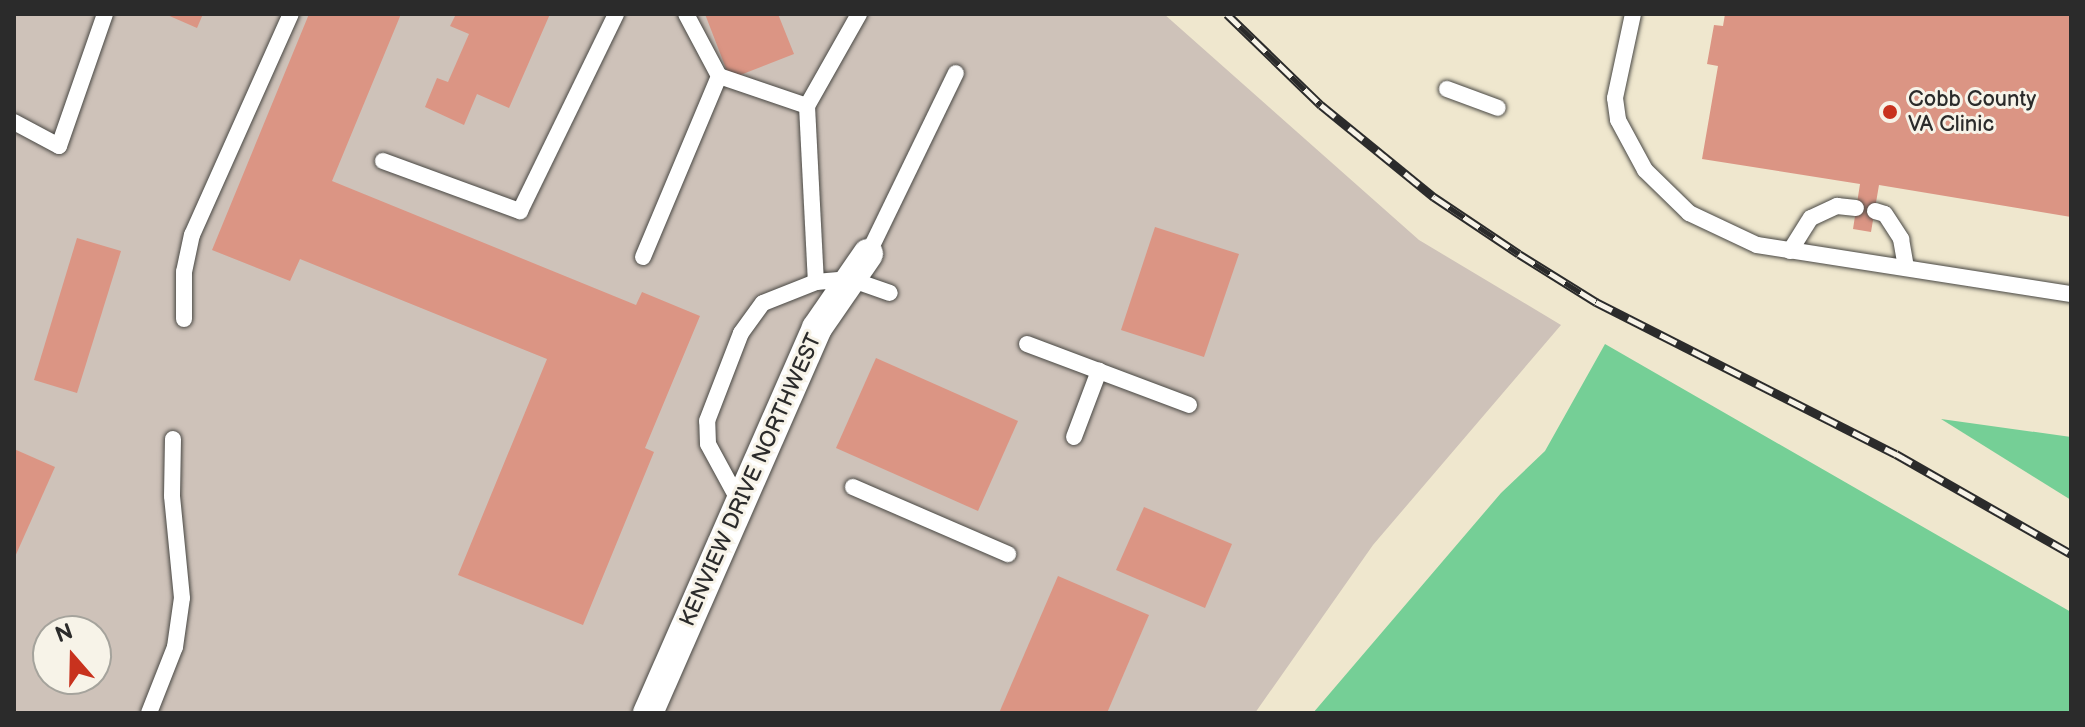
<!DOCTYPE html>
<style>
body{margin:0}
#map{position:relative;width:2085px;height:727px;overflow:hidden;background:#efe7ce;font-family:"Balsamiq Sans",sans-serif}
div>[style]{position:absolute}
.industrial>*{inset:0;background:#cec2b9}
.green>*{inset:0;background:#75cf96}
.building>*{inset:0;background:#db9584}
.roads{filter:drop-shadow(0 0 2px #484743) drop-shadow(0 0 2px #484743)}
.service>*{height:16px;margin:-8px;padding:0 8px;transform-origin:8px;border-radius:8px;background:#fff}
.minor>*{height:30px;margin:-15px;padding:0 15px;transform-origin:15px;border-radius:15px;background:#fff}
.rail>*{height:9px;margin-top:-4.5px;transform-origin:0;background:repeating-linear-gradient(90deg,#f7f3e8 0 18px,#2b2b2b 0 36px);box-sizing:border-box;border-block:2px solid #2b2b2b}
.dots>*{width:22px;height:22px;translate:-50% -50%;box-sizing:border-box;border:4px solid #f7f3e8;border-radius:50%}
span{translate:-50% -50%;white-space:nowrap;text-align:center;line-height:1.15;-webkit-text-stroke:6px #f7f3e8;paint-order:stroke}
.poi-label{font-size:22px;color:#2b2b2b}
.left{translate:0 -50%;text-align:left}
.street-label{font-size:22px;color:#2b2b2b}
.frame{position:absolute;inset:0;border:16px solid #2b2b2b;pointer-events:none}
.north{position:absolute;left:32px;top:615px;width:80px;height:80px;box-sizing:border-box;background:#f7f3e8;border:2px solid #a5a39c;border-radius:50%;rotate:340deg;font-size:22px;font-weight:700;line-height:32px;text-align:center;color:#2b2b2b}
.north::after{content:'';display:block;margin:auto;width:28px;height:36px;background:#c8321e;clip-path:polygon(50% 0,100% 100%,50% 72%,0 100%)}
</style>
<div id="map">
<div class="industrial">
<i style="clip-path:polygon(evenodd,14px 14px,1164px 14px,1419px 240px,1561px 325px,1373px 545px,1255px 713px,14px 713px,14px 14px,48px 631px,96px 631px,96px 679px,48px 679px,48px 631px)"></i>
</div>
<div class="green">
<i style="clip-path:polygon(1605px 344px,2071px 612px,2071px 713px,1313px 713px,1501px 493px,1545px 451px)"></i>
<i style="clip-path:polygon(1941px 419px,2071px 437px,2071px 500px)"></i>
</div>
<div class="building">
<i style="clip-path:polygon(165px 14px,203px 14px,197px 28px)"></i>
<i style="clip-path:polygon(309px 14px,401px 14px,332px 181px,636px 305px,642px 292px,700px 316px,645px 448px,654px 452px,583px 625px,458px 575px,547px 359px,300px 259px,290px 281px,212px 250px)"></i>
<i style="clip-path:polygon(456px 14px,550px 14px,509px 108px,477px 94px,464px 125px,425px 107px,437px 78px,448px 82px,469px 34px,450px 26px)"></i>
<i style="clip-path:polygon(705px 14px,778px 14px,794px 54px,730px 79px)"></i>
<i style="clip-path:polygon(1725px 14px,2071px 14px,2071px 217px,1879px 185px,1871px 232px,1853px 229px,1860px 184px,1702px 159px,1718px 66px,1707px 64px,1714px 25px,1723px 26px)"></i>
<i style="clip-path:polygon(1155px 227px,1239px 254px,1204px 357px,1121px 330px)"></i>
<i style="clip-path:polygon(77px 238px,121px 251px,77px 393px,34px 380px)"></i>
<i style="clip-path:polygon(876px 358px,1018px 421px,978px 511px,836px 448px)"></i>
<i style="clip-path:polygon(14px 449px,55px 467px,14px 559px)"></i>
<i style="clip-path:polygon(1144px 507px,1232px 544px,1205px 608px,1116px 570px)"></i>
<i style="clip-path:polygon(1058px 576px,1149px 615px,1107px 713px,999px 713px)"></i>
</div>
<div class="roads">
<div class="service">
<i style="left:1633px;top:14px;width:86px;rotate:102.1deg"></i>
<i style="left:1615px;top:98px;width:22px;rotate:82deg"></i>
<i style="left:1618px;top:120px;width:57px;rotate:61.6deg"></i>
<i style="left:1645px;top:170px;width:62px;rotate:44.3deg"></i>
<i style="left:1689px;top:213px;width:75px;rotate:25.2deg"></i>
<i style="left:1757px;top:245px;width:318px;rotate:8.9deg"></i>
<i style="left:719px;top:76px;width:93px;rotate:18.8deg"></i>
<i style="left:807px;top:106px;width:106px;rotate:-60.5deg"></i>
<i style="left:1447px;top:89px;width:54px;rotate:20.4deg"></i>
<i style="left:807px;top:106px;width:176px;rotate:87.1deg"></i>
<i style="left:14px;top:122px;width:51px;rotate:28.1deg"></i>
<i style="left:59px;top:146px;width:140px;rotate:-70.8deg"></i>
<i style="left:383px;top:161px;width:146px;rotate:20.1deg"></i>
<i style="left:520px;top:211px;width:219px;rotate:-64deg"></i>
<i style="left:1875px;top:211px;width:10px;rotate:17deg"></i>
<i style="left:1885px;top:214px;width:30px;rotate:57deg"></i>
<i style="left:1901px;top:239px;width:27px;rotate:80deg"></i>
<i style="left:1790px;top:251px;width:39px;rotate:-58deg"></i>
<i style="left:1811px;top:218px;width:29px;rotate:-25deg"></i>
<i style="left:1837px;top:206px;width:19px;rotate:6deg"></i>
<i style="left:868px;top:254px;width:201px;rotate:-64.1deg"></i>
<i style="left:643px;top:257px;width:196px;rotate:-67.2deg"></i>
<i style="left:719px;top:76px;width:70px;rotate:-118deg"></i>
<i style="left:184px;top:319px;width:47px;rotate:-90deg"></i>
<i style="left:184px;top:272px;width:38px;rotate:-78deg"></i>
<i style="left:192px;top:235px;width:242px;rotate:-65.9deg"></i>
<i style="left:1027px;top:344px;width:173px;rotate:20.6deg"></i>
<i style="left:1074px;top:437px;width:71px;rotate:-69.3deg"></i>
<i style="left:853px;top:487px;width:169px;rotate:23.4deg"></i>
<i style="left:740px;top:503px;width:67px;rotate:-118.5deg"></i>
<i style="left:708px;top:444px;width:23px;rotate:-92deg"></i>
<i style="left:707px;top:421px;width:94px;rotate:-68.9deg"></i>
<i style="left:741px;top:333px;width:37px;rotate:-54deg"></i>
<i style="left:763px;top:303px;width:57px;rotate:-21.6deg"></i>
<i style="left:816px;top:282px;width:34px;rotate:-5deg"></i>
<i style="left:850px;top:279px;width:42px;rotate:19.3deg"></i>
<i style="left:149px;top:713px;width:71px;rotate:-68.5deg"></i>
<i style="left:175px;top:647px;width:49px;rotate:-81.9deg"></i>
<i style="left:182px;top:598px;width:102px;rotate:-95.6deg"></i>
<i style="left:172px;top:496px;width:57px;rotate:-89deg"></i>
</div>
<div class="minor">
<i style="left:648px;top:713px;width:420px;rotate:-66.3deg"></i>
<i style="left:817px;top:328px;width:90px;rotate:-55.4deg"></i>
</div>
</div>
<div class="rail">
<i style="left:1227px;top:14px;width:131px;rotate:44.1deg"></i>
<i style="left:1321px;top:105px;width:146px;rotate:39.2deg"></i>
<i style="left:1434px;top:197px;width:102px;rotate:33.8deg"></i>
<i style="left:1519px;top:254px;width:91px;rotate:31.9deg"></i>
<i style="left:1596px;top:302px;width:336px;rotate:26.9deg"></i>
<i style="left:1896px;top:454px;width:202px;rotate:29.7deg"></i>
</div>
<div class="dots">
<i style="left:1890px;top:112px;background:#c8321e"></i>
</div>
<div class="poi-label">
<span class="left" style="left:1908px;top:112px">Cobb County<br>VA Clinic</span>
</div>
<div class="street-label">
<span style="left:751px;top:480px;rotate:-66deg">KENVIEW DRIVE NORTHWEST</span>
</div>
<div class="frame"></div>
<div class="north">N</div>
</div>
